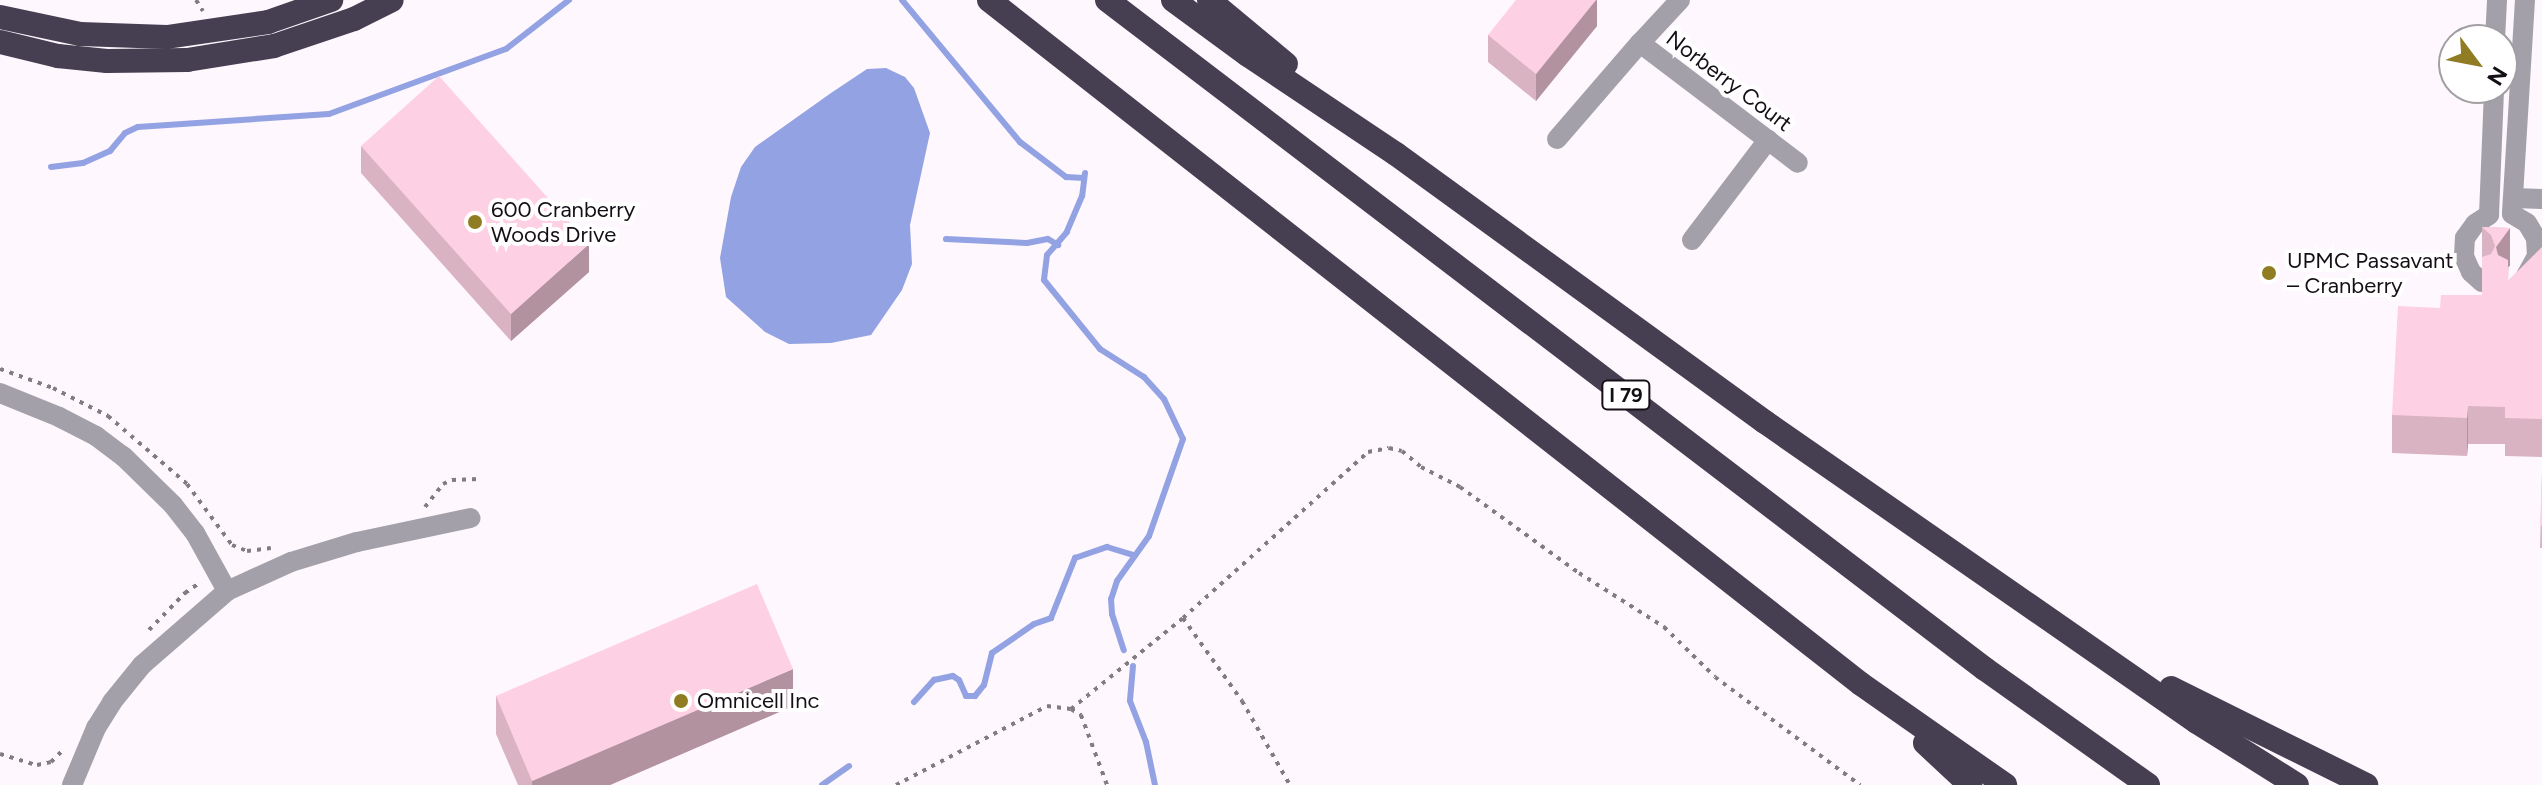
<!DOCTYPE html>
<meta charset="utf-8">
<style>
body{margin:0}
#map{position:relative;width:2542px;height:785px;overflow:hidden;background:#fef7fe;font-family:Figtree,sans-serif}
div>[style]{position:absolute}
.water>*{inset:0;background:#93a2e2}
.stream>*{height:6px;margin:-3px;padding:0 3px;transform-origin:3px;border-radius:3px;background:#93a2e2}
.path>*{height:4px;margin-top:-2px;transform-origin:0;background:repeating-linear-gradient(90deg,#827c82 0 4px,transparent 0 10px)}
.minor>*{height:20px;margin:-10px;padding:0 10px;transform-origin:10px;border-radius:10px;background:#a3a0aa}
.highway>*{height:24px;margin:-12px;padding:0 12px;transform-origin:12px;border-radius:12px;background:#453f51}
.wall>*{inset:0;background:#dab3c3}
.shaded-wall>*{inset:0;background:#b2929f}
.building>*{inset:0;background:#fed0e3}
.dots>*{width:22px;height:22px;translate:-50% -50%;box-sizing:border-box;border:4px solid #fff;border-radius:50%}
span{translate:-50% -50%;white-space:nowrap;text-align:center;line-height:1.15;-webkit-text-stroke:8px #fff;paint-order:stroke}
.shield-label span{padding:2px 6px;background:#fff;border:2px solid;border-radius:6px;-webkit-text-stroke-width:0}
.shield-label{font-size:20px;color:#150f15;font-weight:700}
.street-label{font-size:22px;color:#150f15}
.poi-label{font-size:22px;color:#150f15}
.left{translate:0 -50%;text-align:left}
.north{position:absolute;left:2438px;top:24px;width:80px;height:80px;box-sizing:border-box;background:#fff;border:2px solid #a19fa1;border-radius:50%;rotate:122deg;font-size:22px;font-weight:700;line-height:32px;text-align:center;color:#150f15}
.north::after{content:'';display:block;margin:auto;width:28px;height:36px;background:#907c23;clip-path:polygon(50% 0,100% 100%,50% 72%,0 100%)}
</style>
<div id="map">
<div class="water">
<i style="clip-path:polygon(886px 68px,905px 77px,914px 88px,930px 133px,910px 225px,912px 264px,902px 290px,871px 335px,831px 343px,789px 344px,765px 332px,726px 297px,720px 258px,731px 197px,741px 167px,755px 147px,831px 93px,867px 69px)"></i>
</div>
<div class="stream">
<i style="left:902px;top:0;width:185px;rotate:50.3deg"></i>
<i style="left:1020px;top:142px;width:58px;rotate:37.3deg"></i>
<i style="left:1066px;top:177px;width:18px;rotate:3deg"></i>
<i style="left:51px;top:167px;width:32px;rotate:-7deg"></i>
<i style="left:83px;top:163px;width:30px;rotate:-24deg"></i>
<i style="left:110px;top:151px;width:23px;rotate:-50deg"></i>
<i style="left:125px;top:133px;width:14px;rotate:-25deg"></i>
<i style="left:138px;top:127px;width:191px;rotate:-3.9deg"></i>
<i style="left:329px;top:114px;width:189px;rotate:-20.2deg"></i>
<i style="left:506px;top:49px;width:80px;rotate:-37.9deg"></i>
<i style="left:1085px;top:173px;width:23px;rotate:97deg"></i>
<i style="left:1082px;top:196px;width:39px;rotate:113deg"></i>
<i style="left:1067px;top:232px;width:30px;rotate:131deg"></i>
<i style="left:1047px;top:255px;width:25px;rotate:97deg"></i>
<i style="left:1044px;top:280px;width:89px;rotate:50.9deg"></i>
<i style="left:1100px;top:349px;width:52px;rotate:32.5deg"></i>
<i style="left:1144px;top:377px;width:30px;rotate:48deg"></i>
<i style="left:1164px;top:399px;width:44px;rotate:64.6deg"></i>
<i style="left:1183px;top:439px;width:103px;rotate:109.3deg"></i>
<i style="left:1149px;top:536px;width:55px;rotate:125.4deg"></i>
<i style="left:1117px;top:581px;width:19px;rotate:108deg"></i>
<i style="left:1111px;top:599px;width:15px;rotate:86deg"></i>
<i style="left:1112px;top:614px;width:38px;rotate:72deg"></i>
<i style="left:946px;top:239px;width:81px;rotate:2.8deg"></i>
<i style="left:1027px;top:243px;width:21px;rotate:-11deg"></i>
<i style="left:1048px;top:239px;width:12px;rotate:31deg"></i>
<i style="left:1133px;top:666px;width:35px;rotate:95deg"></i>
<i style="left:1130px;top:701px;width:44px;rotate:68.7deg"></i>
<i style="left:1146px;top:742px;width:44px;rotate:78.2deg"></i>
<i style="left:914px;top:702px;width:30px;rotate:-48deg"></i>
<i style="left:934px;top:680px;width:19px;rotate:-12deg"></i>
<i style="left:953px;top:676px;width:7px;rotate:34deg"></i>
<i style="left:959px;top:680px;width:17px;rotate:66deg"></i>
<i style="left:966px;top:696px;width:9px"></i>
<i style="left:975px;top:696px;width:14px;rotate:-51deg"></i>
<i style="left:984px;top:685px;width:33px;rotate:-76deg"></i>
<i style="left:992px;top:653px;width:51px;rotate:-34.6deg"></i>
<i style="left:1034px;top:624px;width:18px;rotate:-19deg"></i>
<i style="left:1051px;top:618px;width:65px;rotate:-68.2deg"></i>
<i style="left:1075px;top:558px;width:34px;rotate:-19deg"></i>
<i style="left:1107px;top:547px;width:27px;rotate:17deg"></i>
<i style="left:822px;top:785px;width:33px;rotate:-35deg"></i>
</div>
<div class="path">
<i style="left:196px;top:0;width:13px;rotate:58deg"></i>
<i style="left:0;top:369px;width:56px;rotate:19.7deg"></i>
<i style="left:53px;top:388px;width:62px;rotate:27deg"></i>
<i style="left:108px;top:416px;width:104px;rotate:40.7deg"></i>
<i style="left:187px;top:484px;width:76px;rotate:53.6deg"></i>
<i style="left:232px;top:545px;width:16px;rotate:22deg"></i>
<i style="left:247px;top:551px;width:24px;rotate:-7deg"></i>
<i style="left:425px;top:507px;width:29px;rotate:-52deg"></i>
<i style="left:443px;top:484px;width:10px;rotate:-24deg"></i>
<i style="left:452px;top:480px;width:27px;rotate:-2deg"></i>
<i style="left:1183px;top:618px;width:249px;rotate:-41.9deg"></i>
<i style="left:1368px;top:452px;width:21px;rotate:-11deg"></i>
<i style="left:1389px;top:448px;width:13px;rotate:13deg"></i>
<i style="left:1402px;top:451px;width:25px;rotate:40deg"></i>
<i style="left:1421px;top:467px;width:44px;rotate:27.1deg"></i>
<i style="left:1460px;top:487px;width:147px;rotate:35.9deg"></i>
<i style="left:1579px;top:573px;width:101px;rotate:32.4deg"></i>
<i style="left:1664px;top:627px;width:71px;rotate:44.4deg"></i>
<i style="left:1715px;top:677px;width:181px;rotate:36.7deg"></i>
<i style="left:149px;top:630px;width:52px;rotate:-45.8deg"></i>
<i style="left:185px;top:593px;width:19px;rotate:-35deg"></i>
<i style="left:1071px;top:709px;width:144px;rotate:-39.1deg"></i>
<i style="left:1183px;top:618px;width:102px;rotate:54.6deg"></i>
<i style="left:1242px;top:701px;width:97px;rotate:60.3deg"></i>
<i style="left:0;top:754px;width:39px;rotate:17deg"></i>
<i style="left:37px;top:765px;width:14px;rotate:-12deg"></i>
<i style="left:51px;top:762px;width:17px;rotate:-45deg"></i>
<i style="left:896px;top:785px;width:170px;rotate:-27.6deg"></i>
<i style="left:1047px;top:706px;width:24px;rotate:7deg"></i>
<i style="left:1071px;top:709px;width:12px;rotate:31deg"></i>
<i style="left:1081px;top:715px;width:75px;rotate:69.6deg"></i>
</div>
<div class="minor">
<i style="left:1680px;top:0;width:59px;rotate:132.9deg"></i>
<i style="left:1640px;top:43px;width:198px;rotate:37.2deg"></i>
<i style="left:2525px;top:0;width:214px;rotate:93.5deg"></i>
<i style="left:2512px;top:214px;width:17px;rotate:31deg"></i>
<i style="left:2527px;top:223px;width:17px;rotate:59deg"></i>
<i style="left:2536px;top:238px;width:18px;rotate:87deg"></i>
<i style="left:2537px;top:256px;width:23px;rotate:119deg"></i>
<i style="left:2495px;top:40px;width:40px;rotate:-87.1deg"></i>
<i style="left:1557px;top:139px;width:127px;rotate:-49.2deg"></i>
<i style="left:2514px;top:198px;width:28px;rotate:2deg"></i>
<i style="left:1692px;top:240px;width:126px;rotate:-52.8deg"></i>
<i style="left:2482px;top:282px;width:15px;rotate:-138deg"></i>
<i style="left:2471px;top:272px;width:17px;rotate:-114deg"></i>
<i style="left:2464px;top:256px;width:18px;rotate:-87deg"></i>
<i style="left:2465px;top:238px;width:17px;rotate:-54deg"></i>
<i style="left:2475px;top:224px;width:17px;rotate:-33deg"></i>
<i style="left:2489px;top:215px;width:127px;rotate:-87.7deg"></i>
<i style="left:0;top:393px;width:64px;rotate:22.1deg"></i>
<i style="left:59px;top:417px;width:42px;rotate:27.2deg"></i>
<i style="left:96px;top:436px;width:34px;rotate:37deg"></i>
<i style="left:123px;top:456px;width:70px;rotate:44.4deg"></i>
<i style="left:173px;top:505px;width:36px;rotate:52deg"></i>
<i style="left:195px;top:533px;width:66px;rotate:61.1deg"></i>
<i style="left:72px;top:785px;width:62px;rotate:-67.2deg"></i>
<i style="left:96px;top:728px;width:31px;rotate:-58deg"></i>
<i style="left:112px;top:702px;width:48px;rotate:-51deg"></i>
<i style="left:142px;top:665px;width:113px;rotate:-41deg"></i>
<i style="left:227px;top:591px;width:70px;rotate:-24.4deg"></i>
<i style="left:291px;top:562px;width:69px;rotate:-16.9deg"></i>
<i style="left:357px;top:542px;width:116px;rotate:-11.9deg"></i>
</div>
<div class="highway">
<i style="left:989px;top:0;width:1108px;rotate:38.11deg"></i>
<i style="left:1861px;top:684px;width:176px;rotate:35deg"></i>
<i style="left:1107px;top:0;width:1104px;rotate:37.31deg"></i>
<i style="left:1985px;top:669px;width:200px;rotate:35.4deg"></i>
<i style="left:1173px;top:0;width:93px;rotate:36.3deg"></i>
<i style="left:1248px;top:55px;width:178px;rotate:33.8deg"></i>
<i style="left:1396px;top:154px;width:456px;rotate:36deg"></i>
<i style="left:1765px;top:422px;width:526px;rotate:34.78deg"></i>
<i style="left:2197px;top:722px;width:118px;rotate:32.2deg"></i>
<i style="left:1209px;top:0;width:100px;rotate:39.7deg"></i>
<i style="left:0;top:17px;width:82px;rotate:12deg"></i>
<i style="left:80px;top:34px;width:87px;rotate:2deg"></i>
<i style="left:167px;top:37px;width:102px;rotate:-8.4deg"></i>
<i style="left:268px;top:22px;width:67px;rotate:-19.2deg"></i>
<i style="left:0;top:42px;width:60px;rotate:13.6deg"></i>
<i style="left:58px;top:56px;width:49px;rotate:5.8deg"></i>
<i style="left:107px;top:61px;width:80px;rotate:-0.7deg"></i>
<i style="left:187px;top:60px;width:88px;rotate:-9.1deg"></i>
<i style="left:274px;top:46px;width:84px;rotate:-18.6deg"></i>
<i style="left:354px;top:19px;width:42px;rotate:-26.6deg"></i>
<i style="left:2171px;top:688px;width:218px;rotate:26.4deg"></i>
<i style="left:1925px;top:743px;width:62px;rotate:43deg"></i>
</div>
<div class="wall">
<i style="clip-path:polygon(1597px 0,1597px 26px,1536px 101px,1488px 62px,1488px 35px)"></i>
<i style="clip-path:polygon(361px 146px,589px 272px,511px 341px,361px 173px)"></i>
<i style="clip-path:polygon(2482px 227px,2510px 228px,2508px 281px,2542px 247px,2542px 457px,2505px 456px,2505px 444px,2468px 444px,2467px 456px,2392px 453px,2392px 415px,2440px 308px,2482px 295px)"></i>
<i style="clip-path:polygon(2542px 473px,2542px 548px,2540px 548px)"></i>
<i style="clip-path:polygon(496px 696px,793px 706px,610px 785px,518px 785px,496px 734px)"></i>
</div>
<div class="shaded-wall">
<i style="clip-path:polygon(1596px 0,1597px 0,1597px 26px,1536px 101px,1536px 74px)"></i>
<i style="clip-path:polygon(2510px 228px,2510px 266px,2508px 267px,2508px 298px,2496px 284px,2496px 247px)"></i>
<i style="clip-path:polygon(589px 244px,589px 272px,511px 341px,511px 314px)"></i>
<i style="clip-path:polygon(2468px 406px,2468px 444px,2467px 456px,2467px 418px)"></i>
<i style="clip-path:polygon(793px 669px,793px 706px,610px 785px,532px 785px,532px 781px)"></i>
</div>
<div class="building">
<i style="clip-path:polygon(1516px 0,1596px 0,1536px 74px,1488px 35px)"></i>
<i style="clip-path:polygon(439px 76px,589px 244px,511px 314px,361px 146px)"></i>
<i style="clip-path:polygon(2482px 227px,2510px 228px,2496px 247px,2498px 255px,2508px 260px,2508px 281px,2542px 247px,2542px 419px,2505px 418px,2505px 407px,2468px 406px,2467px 418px,2392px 415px,2398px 306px,2440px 308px,2441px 295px,2482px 295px,2482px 257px,2491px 254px,2495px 246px,2491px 235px)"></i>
<i style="clip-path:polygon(2542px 473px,2542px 526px,2540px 526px)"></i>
<i style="clip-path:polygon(757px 584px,793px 669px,532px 781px,496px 696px)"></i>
</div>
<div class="dots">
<i style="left:475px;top:222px;background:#907c23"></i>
<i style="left:2269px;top:273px;background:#907c23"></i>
<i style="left:681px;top:701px;background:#907c23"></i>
</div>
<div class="shield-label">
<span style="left:1626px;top:395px">I 79</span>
</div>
<div class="street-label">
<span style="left:1729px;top:81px;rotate:37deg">Norberry Court</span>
</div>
<div class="poi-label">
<span class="left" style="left:491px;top:222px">600 Cranberry<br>Woods Drive</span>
<span class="left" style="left:2287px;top:273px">UPMC Passavant<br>– Cranberry</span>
<span class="left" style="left:697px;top:701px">Omnicell Inc</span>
</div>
<div class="north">N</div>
</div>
